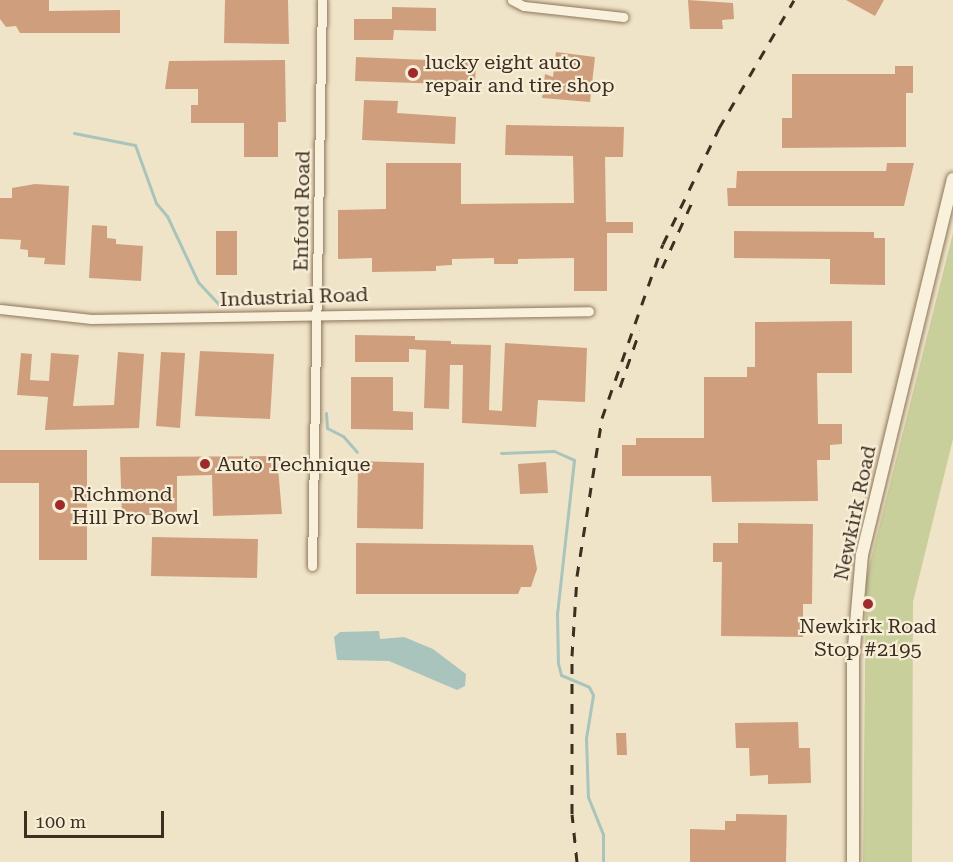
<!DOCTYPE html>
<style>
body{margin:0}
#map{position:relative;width:953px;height:862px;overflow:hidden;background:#f0e4c8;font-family:"Roboto Serif",serif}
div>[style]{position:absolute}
.green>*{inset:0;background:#c9cf9b}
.water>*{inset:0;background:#a9c4bc}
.stream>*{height:3px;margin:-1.5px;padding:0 1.5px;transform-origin:1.5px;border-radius:1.5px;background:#a9c4bc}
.building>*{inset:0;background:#cf9f7d}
.roads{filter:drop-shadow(0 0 2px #8d765c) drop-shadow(0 0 2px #8d765c)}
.minor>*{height:9px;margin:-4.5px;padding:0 4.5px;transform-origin:4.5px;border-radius:4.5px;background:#faf1dc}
.tertiary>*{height:12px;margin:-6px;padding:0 6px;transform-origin:6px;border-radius:6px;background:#faf1dc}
.rail>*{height:3px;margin-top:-1.5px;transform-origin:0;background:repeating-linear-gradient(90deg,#3d2e20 0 10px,transparent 0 20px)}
.dots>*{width:16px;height:16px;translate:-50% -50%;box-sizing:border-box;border:3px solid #f7eed8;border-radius:50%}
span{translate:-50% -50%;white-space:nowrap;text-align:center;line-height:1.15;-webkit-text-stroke:4.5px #f7eed8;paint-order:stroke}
.poi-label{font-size:20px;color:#3d2e20}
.left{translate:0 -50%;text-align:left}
.street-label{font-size:20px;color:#3d2e20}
.scale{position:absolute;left:24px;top:811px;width:140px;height:27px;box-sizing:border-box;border:3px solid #3d2e20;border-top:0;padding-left:8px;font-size:18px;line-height:21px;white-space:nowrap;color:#3d2e20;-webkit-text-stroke:4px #f7eed8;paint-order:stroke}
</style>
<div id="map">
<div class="green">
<i style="clip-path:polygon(953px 233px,953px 439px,913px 602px,912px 862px,863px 862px,866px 579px)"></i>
</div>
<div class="water">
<i style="clip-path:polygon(379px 631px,380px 639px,404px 637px,433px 649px,466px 674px,465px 686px,457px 690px,389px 661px,337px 660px,334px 637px,340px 632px)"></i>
</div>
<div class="stream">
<i style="left:74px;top:133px;width:62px;rotate:11.1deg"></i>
<i style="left:135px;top:145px;width:62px;rotate:70.1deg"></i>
<i style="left:156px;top:203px;width:17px;rotate:50deg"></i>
<i style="left:167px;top:216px;width:73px;rotate:64.8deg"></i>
<i style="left:198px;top:282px;width:33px;rotate:47deg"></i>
<i style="left:326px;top:413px;width:15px;rotate:86deg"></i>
<i style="left:327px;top:428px;width:18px;rotate:27deg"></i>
<i style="left:343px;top:436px;width:21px;rotate:49deg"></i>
<i style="left:501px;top:453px;width:53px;rotate:-2.2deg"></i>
<i style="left:554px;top:451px;width:22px;rotate:24deg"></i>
<i style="left:574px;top:460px;width:154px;rotate:96.3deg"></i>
<i style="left:557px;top:613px;width:50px;rotate:88.9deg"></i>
<i style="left:558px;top:663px;width:12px;rotate:76deg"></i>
<i style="left:561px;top:675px;width:30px;rotate:23deg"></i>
<i style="left:589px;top:687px;width:9px;rotate:63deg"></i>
<i style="left:593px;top:695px;width:44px;rotate:99.2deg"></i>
<i style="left:586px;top:738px;width:59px;rotate:88.1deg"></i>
<i style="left:588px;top:797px;width:40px;rotate:68deg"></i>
<i style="left:603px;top:834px;width:28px;rotate:90deg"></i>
</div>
<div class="building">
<i style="clip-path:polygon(0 0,49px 0,49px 11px,120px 10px,120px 33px,20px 33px,16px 26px,6px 27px,0 19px)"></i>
<i style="clip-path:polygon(225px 0,288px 0,289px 44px,224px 43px)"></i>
<i style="clip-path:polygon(688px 0,733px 3px,734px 19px,722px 20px,723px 29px,690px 29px)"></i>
<i style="clip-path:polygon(846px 0,884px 0,875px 16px)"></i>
<i style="clip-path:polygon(392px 7px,436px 8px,436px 31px,394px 30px,393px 40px,354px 40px,354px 19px,392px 19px)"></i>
<i style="clip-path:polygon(556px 52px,595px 57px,590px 102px,542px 98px,545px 74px,553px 77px)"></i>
<i style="clip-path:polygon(356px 57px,476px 62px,475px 85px,355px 81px)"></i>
<i style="clip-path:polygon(285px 60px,286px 122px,278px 122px,278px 157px,244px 157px,244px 123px,191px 123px,191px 105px,198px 105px,198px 89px,165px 89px,169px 61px)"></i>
<i style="clip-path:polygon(895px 66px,913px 66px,913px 93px,906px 93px,906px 147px,782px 148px,782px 118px,792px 118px,792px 74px,895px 74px)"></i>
<i style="clip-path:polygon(364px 100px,398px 101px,397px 113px,456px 117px,455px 144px,362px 140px)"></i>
<i style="clip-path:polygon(506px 125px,624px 127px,623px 157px,605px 157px,606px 222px,633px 222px,633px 233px,607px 233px,607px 291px,574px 291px,574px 258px,518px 259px,518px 264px,494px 264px,494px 258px,452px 259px,452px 265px,436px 266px,436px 271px,372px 272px,372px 258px,338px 259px,338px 210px,386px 209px,386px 163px,461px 163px,461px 204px,574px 203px,573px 156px,505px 155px)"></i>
<i style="clip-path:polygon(887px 163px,914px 163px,904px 206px,728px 206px,727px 188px,736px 188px,737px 171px,886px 171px)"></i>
<i style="clip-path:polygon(35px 184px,69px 186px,65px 265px,44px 264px,45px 258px,28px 257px,28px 250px,20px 249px,21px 240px,0 239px,0 198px,12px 198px,12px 188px)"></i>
<i style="clip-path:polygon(92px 225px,107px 226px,107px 238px,116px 239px,116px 244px,143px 246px,141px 281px,89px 278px)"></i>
<i style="clip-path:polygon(216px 231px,237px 231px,237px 275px,216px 275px)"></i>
<i style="clip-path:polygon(734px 231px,874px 232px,874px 238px,885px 238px,885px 285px,830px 284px,830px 259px,734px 258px)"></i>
<i style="clip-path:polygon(852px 321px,852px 373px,817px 373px,818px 424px,842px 424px,842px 444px,830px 445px,830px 460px,817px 460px,818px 501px,712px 502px,711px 476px,622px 476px,622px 445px,636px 445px,636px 438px,704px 438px,704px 377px,747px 377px,747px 367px,755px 367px,755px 322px)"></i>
<i style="clip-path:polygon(355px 335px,415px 336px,415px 340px,451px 341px,451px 344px,491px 345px,489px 410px,502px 411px,505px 343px,587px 348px,585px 402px,538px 400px,536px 427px,462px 423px,463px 365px,450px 365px,449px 409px,424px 408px,426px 350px,409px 349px,409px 362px,355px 362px)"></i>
<i style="clip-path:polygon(200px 351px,274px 354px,270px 419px,195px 416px)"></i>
<i style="clip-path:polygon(118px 352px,144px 354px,139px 428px,45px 430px,48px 397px,17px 395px,21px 353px,32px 354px,30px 380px,49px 381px,51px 353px,79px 355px,73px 406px,114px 405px)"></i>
<i style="clip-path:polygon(161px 352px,185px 353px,180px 428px,156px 426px)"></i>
<i style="clip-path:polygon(351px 377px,393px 377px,393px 411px,413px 412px,413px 430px,351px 429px)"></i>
<i style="clip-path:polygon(0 450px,87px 450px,87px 560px,39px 560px,39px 483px,0 483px)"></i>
<i style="clip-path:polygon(277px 456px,282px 514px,213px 516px,212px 475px,177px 476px,177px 515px,122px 515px,120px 457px)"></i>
<i style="clip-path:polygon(358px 461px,424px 463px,423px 529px,357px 528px)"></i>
<i style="clip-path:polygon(546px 462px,548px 493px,520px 494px,518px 464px)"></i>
<i style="clip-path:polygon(738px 523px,813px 524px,812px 604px,803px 604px,803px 637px,721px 636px,722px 562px,713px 562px,713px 543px,738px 543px)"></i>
<i style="clip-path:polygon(152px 537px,258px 539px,257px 578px,151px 576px)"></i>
<i style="clip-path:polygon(356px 543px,533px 545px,537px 569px,531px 587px,521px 587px,518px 594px,356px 594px)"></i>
<i style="clip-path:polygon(798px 722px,799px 748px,810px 748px,811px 783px,768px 784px,768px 775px,750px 776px,749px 748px,736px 748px,735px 723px)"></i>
<i style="clip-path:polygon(616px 733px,626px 733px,627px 755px,617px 755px)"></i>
<i style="clip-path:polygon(736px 814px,787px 815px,786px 862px,690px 862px,690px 829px,725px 830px,725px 821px,736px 821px)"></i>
</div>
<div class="roads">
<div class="minor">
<i style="left:512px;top:0;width:13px;rotate:27deg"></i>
<i style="left:524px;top:6px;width:100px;rotate:6.3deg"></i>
<i style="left:0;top:309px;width:92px;rotate:6.3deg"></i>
<i style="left:91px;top:319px;width:498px;rotate:-0.9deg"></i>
<i style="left:312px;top:566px;width:566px;rotate:-88.99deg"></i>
</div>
<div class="tertiary">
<i style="left:853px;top:862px;width:203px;rotate:-90deg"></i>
<i style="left:853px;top:659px;width:104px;rotate:-85.1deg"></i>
<i style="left:862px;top:555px;width:387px;rotate:-76.4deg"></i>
</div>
</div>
<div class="rail">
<i style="left:662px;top:268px;width:75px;rotate:-65.5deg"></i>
<i style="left:620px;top:387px;width:60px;rotate:-70.7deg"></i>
<i style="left:577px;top:862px;width:48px;rotate:-95.9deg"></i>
<i style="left:572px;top:814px;width:158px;rotate:-90deg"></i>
<i style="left:572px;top:656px;width:80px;rotate:-86.4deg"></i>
<i style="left:577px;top:576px;width:160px;rotate:-81deg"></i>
<i style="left:602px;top:418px;width:184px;rotate:-70.7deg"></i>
<i style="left:663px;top:244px;width:129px;rotate:-64.2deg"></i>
<i style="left:719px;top:128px;width:148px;rotate:-59.6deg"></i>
</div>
<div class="dots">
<i style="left:413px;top:73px;background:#9e2a2b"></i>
<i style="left:205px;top:464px;background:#9e2a2b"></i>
<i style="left:60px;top:505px;background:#9e2a2b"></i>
<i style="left:868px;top:604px;background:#9e2a2b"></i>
</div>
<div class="poi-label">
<span class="left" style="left:425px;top:74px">lucky eight auto<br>repair and tire shop</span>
<span class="left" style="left:217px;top:464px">Auto Technique</span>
<span class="left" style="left:72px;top:506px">Richmond<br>Hill Pro Bowl</span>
<span style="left:868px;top:638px">Newkirk Road<br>Stop #2195</span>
</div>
<div class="street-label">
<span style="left:302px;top:211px;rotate:-89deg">Enford Road</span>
<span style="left:294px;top:297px;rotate:-2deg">Industrial Road</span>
<span style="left:855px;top:513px;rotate:-78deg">Newkirk Road</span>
</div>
<div class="scale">100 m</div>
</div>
